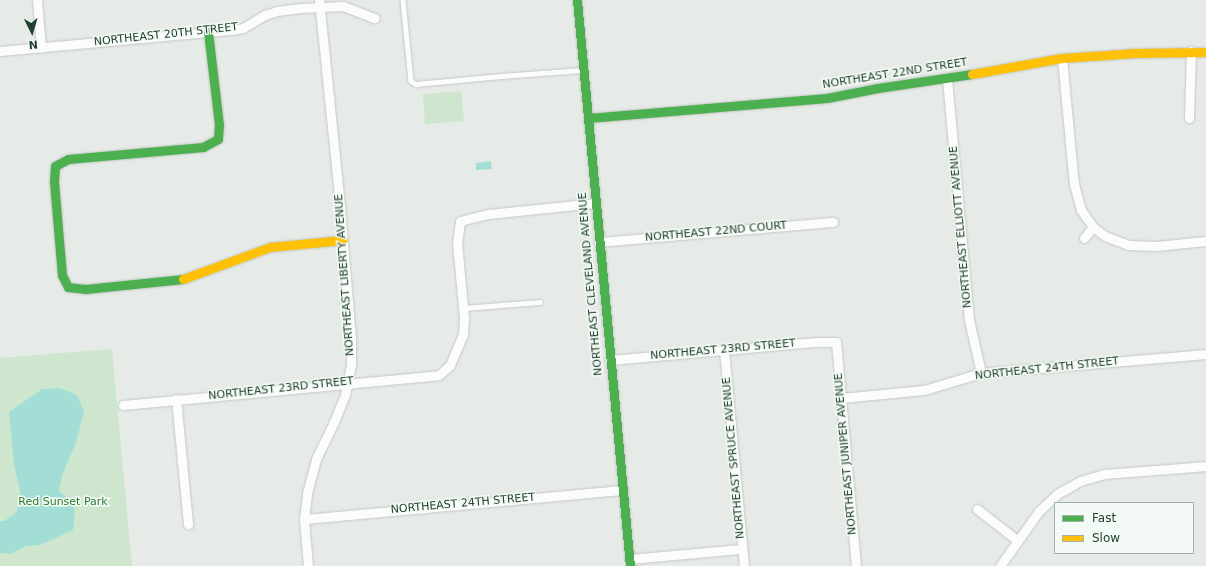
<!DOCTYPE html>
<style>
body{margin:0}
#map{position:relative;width:1206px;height:566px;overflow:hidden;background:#e6ebe7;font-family:"DejaVu Sans",sans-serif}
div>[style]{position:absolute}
.green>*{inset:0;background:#cee6ce}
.water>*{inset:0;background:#a3ded6}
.roads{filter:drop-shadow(0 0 1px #c3c8c4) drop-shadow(0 0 1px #c3c8c4)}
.lane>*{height:4.5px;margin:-2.25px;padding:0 2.25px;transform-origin:2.25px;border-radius:2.25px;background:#fbfcfb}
.street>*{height:9px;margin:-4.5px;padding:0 4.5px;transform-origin:4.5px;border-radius:4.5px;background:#fbfcfb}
.fast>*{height:9px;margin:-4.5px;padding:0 4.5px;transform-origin:4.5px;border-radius:4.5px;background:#4caf50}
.slow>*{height:9px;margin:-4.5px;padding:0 4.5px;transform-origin:4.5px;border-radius:4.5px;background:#ffc107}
span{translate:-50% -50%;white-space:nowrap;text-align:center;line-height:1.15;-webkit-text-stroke:3px #f4faf5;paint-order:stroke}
.street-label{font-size:11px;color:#20412f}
.park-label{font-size:11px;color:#277c30}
.legend{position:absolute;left:1054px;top:502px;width:140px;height:52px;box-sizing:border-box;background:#f4faf5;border:1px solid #9fb0a6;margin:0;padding:5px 7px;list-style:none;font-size:12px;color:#20412f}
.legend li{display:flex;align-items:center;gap:8px;height:20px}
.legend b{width:20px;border:1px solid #9fb0a6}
.north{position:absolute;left:12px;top:12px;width:40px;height:40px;-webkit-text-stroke:3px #f4faf5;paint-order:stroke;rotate:175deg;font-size:11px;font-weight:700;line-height:16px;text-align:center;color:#20412f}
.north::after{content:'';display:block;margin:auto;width:14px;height:18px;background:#20412f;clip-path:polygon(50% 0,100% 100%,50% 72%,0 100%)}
</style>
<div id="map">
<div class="green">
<i style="clip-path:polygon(461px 91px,464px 121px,425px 124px,423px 94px)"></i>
<i style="clip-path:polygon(112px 349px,132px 566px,0 566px,0 358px)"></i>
</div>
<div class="water">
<i style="clip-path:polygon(491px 161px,492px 169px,476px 170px,476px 163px)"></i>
<i style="clip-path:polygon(60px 388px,77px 395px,84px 412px,76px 443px,62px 475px,59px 491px,68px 499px,75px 510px,73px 530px,40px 545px,26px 546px,10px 554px,0 553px,0 521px,4px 521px,17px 512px,20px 491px,14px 464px,9px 412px,42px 389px)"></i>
</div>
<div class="roads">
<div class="lane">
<i style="left:403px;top:0;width:81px;rotate:84.4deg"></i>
<i style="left:411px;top:81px;width:6px;rotate:31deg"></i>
<i style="left:416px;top:84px;width:85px;rotate:-5.4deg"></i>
<i style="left:501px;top:76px;width:81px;rotate:-4.2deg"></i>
<i style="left:463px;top:308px;width:77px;rotate:-4.5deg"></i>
</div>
<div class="street">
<i style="left:37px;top:0;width:48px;rotate:85.2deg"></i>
<i style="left:0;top:51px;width:233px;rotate:-5.2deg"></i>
<i style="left:232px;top:30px;width:11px;rotate:-10deg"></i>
<i style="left:243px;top:28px;width:26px;rotate:-31deg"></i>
<i style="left:265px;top:15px;width:13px;rotate:-18deg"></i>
<i style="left:277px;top:11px;width:24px;rotate:-7deg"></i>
<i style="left:301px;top:8px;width:42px;rotate:-2.7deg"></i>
<i style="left:343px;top:6px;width:34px;rotate:21deg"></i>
<i style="left:1062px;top:58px;width:127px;rotate:84.6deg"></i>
<i style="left:1074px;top:184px;width:27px;rotate:75deg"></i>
<i style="left:1081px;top:210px;width:21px;rotate:55deg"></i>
<i style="left:1093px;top:227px;width:15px;rotate:37deg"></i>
<i style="left:1105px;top:236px;width:25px;rotate:21deg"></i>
<i style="left:1128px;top:245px;width:28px;rotate:2deg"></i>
<i style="left:1156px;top:246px;width:50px;rotate:-5.7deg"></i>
<i style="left:947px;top:79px;width:242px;rotate:84.8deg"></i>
<i style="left:969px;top:320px;width:54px;rotate:77.2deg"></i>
<i style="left:1189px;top:118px;width:67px;rotate:-88.3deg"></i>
<i style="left:1084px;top:238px;width:14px;rotate:-51deg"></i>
<i style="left:599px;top:242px;width:235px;rotate:-4.9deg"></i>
<i style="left:724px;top:350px;width:217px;rotate:84.7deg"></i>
<i style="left:610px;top:360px;width:208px;rotate:-5deg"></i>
<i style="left:817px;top:342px;width:19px"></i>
<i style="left:836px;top:342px;width:225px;rotate:84.9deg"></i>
<i style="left:841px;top:398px;width:83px;rotate:-5.5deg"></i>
<i style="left:924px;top:390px;width:59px;rotate:-16.6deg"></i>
<i style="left:981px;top:373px;width:226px;rotate:-4.8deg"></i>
<i style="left:176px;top:399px;width:126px;rotate:84.5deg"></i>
<i style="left:123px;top:405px;width:317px;rotate:-5.4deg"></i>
<i style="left:439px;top:375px;width:15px;rotate:-42deg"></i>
<i style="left:450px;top:365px;width:33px;rotate:-67deg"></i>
<i style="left:463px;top:335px;width:17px;rotate:-87deg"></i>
<i style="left:464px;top:318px;width:75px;rotate:-95.3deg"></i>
<i style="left:457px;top:243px;width:22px;rotate:-82deg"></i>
<i style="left:460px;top:221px;width:29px;rotate:-14deg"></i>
<i style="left:488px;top:214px;width:109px;rotate:-5.8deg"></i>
<i style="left:977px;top:509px;width:51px;rotate:37.8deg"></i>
<i style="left:304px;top:519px;width:320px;rotate:-5.2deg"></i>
<i style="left:629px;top:559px;width:113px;rotate:-5.1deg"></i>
<i style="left:308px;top:566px;width:47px;rotate:-94.9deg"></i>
<i style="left:304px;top:519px;width:26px;rotate:-83deg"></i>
<i style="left:307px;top:493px;width:35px;rotate:-75deg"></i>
<i style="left:316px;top:459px;width:41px;rotate:-64.1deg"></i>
<i style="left:334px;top:422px;width:29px;rotate:-68deg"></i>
<i style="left:345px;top:395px;width:33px;rotate:-79deg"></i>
<i style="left:351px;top:363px;width:25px;rotate:-90deg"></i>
<i style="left:351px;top:338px;width:132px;rotate:-94.8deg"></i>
<i style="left:340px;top:206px;width:207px;rotate:-95.8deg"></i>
<i style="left:1000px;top:566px;width:67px;rotate:-54.7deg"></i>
<i style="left:1039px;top:511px;width:25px;rotate:-43deg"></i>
<i style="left:1057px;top:494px;width:26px;rotate:-29deg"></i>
<i style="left:1080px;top:481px;width:26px;rotate:-16deg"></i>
<i style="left:1105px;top:474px;width:101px;rotate:-4.5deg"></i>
</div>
<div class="fast">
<i style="left:577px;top:0;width:568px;rotate:84.65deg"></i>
<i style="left:588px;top:118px;width:240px;rotate:-4.8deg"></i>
<i style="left:827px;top:98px;width:52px;rotate:-11.1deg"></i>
<i style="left:878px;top:88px;width:95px;rotate:-8.5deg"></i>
<i style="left:183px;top:279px;width:98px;rotate:174.1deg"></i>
<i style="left:86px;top:289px;width:18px;rotate:-174deg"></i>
<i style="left:68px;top:287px;width:13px;rotate:-117deg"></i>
<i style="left:62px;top:275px;width:94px;rotate:-94.9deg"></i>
<i style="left:54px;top:181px;width:15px;rotate:-86deg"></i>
<i style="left:55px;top:166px;width:15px;rotate:-28deg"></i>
<i style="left:68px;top:159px;width:136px;rotate:-5.1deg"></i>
<i style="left:203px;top:147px;width:17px;rotate:-28deg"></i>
<i style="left:218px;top:139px;width:14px;rotate:-86deg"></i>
<i style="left:219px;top:125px;width:94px;rotate:-96.7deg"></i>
</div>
<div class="slow">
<i style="left:972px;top:74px;width:91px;rotate:-10.1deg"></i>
<i style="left:1062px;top:58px;width:73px;rotate:-3.9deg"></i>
<i style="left:1135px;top:53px;width:71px;rotate:-0.8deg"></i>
<i style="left:183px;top:279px;width:93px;rotate:-20.2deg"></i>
<i style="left:270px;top:247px;width:73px;rotate:-5.5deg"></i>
</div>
</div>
<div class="street-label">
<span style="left:166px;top:35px;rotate:-6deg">NORTHEAST 20TH STREET</span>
<span style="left:895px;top:74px;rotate:-9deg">NORTHEAST 22ND STREET</span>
<span style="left:961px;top:227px;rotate:-95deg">NORTHEAST ELLIOTT AVENUE</span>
<span style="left:716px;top:232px;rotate:-5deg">NORTHEAST 22ND COURT</span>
<span style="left:345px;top:275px;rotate:-94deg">NORTHEAST LIBERTY AVENUE</span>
<span style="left:591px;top:284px;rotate:-95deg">NORTHEAST CLEVELAND AVENUE</span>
<span style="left:723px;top:350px;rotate:-5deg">NORTHEAST 23RD STREET</span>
<span style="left:1047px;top:369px;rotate:-6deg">NORTHEAST 24TH STREET</span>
<span style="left:281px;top:389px;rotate:-6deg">NORTHEAST 23RD STREET</span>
<span style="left:846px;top:454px;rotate:-95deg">NORTHEAST JUNIPER AVENUE</span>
<span style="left:734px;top:458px;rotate:-95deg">NORTHEAST SPRUCE AVENUE</span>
<span style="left:463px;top:504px;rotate:-5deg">NORTHEAST 24TH STREET</span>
</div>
<div class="park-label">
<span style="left:63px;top:502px">Red Sunset Park</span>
</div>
<ul class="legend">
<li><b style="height:5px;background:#4caf50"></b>Fast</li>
<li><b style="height:5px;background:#ffc107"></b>Slow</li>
</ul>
<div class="north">N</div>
</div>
